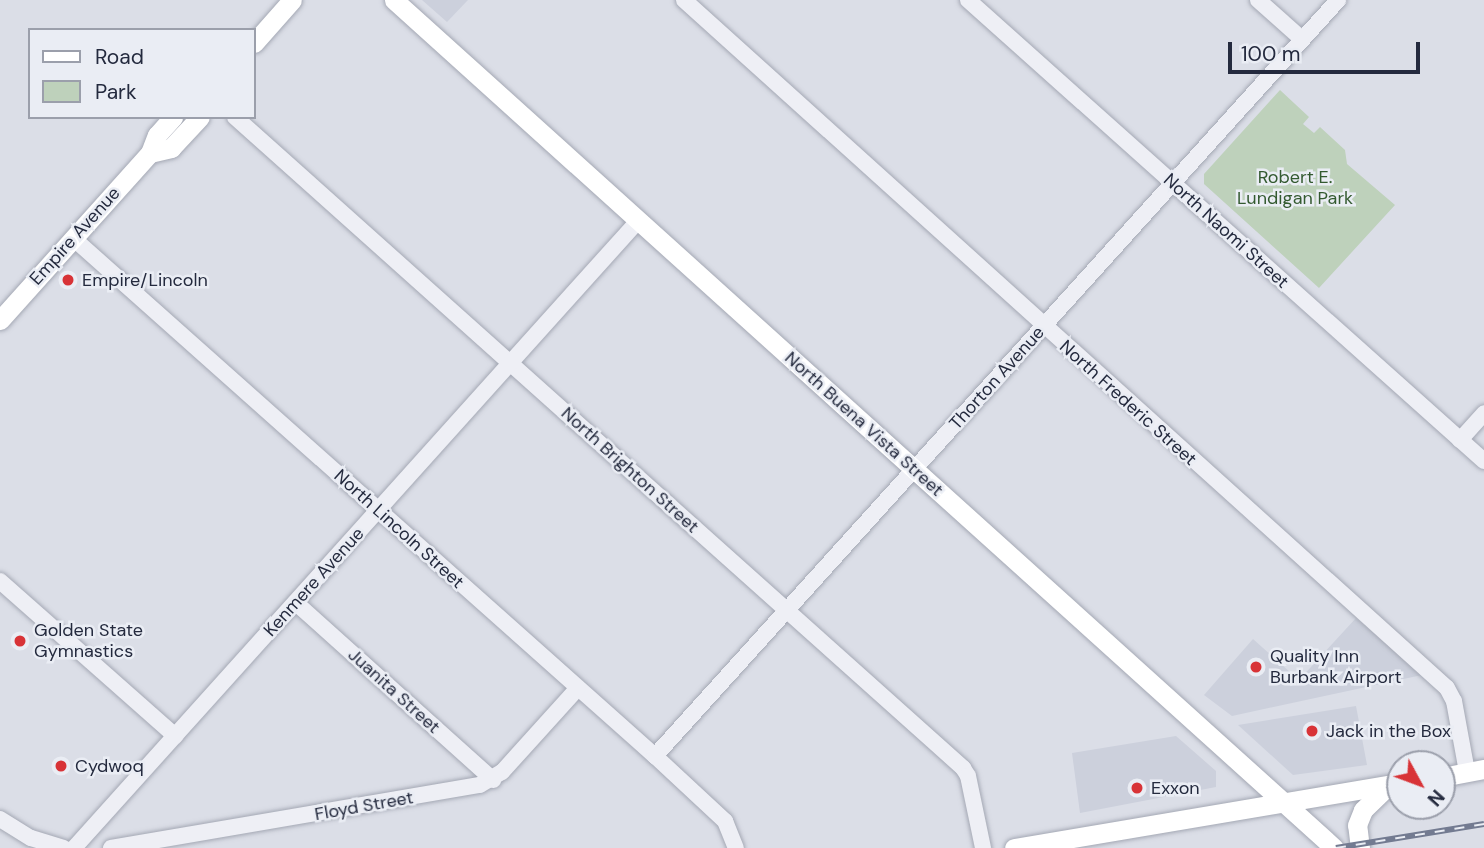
<!DOCTYPE html>
<style>
body{margin:0}
#map{position:relative;width:1484px;height:848px;overflow:hidden;background:#dbdee7;font-family:"DM Sans",sans-serif}
div>[style]{position:absolute}
.built>*{inset:0;background:#ccd0dc}
.green>*{inset:0;background:#bed1bb}
.roads{filter:drop-shadow(0 0 2px #a4a8b4) drop-shadow(0 0 2px #a4a8b4)}
.minor>*{height:16px;margin:-8px;padding:0 8px;transform-origin:8px;border-radius:8px;background:#eeeff5}
.major>*{height:19px;margin:-9.5px;padding:0 9.5px;transform-origin:9.5px;border-radius:9.5px;background:#fff}
.rail>*{height:6px;margin-top:-3px;transform-origin:0;background:repeating-linear-gradient(90deg,#eaedf4 0 10px,#737b91 0 20px);box-sizing:border-box;border-block:2px solid #737b91}
.dots>*{width:19px;height:19px;translate:-50% -50%;box-sizing:border-box;border:4px solid #eaedf4;border-radius:50%}
span{translate:-50% -50%;white-space:nowrap;text-align:center;line-height:1.15;-webkit-text-stroke:5px #eaedf4;paint-order:stroke}
.park-label{font-size:18px;color:#335a30}
.street-label{font-size:18px;color:#242a3e}
.poi-label{font-size:18px;color:#242a3e}
.left{translate:0 -50%;text-align:left}
.legend{position:absolute;left:28px;top:28px;width:228px;height:91px;box-sizing:border-box;background:#eaedf4;border:2px solid #9b9fab;margin:0;padding:9px 12px;list-style:none;font-size:21px;color:#242a3e}
.legend li{display:flex;align-items:center;gap:14px;height:35px}
.legend b{width:35px;border:2px solid #9b9fab}
.north{position:absolute;left:1386px;top:750px;width:70px;height:70px;box-sizing:border-box;background:#eaedf4;border:2px solid #9b9fab;border-radius:50%;rotate:131deg;font-size:19px;font-weight:700;line-height:28px;text-align:center;color:#242a3e}
.north::after{content:'';display:block;margin:auto;width:24px;height:32px;background:#d83337;clip-path:polygon(50% 0,100% 100%,50% 72%,0 100%)}
.scale{position:absolute;left:1228px;top:42px;width:192px;height:32px;box-sizing:border-box;border:4px solid #242a3e;border-top:0;padding-left:9px;font-size:21px;line-height:24px;white-space:nowrap;color:#242a3e;-webkit-text-stroke:5px #eaedf4;paint-order:stroke}
</style>
<div id="map">
<div class="built">
<i style="clip-path:polygon(422px 0,468px 0,447px 22px)"></i>
<i style="clip-path:polygon(1356px 618px,1422px 675px,1232px 716px,1204px 695px,1253px 639px,1299px 680px)"></i>
<i style="clip-path:polygon(1356px 706px,1367px 765px,1293px 775px,1238px 725px)"></i>
<i style="clip-path:polygon(1176px 736px,1216px 771px,1216px 787px,1080px 813px,1072px 753px)"></i>
</div>
<div class="green">
<i style="clip-path:polygon(1280px 90px,1309px 117px,1303px 124px,1314px 133px,1320px 127px,1345px 150px,1347px 164px,1395px 205px,1319px 288px,1204px 184px,1204px 174px)"></i>
</div>
<div class="roads">
<div class="minor">
<i style="left:684px;top:0;width:1027px;rotate:42.04deg"></i>
<i style="left:1447px;top:688px;width:15px;rotate:62deg"></i>
<i style="left:1454px;top:701px;width:72px;rotate:79.6deg"></i>
<i style="left:968px;top:0;width:692px;rotate:41.78deg"></i>
<i style="left:1258px;top:0;width:59px;rotate:41.6deg"></i>
<i style="left:235px;top:117px;width:977px;rotate:41.8deg"></i>
<i style="left:963px;top:768px;width:9px;rotate:58deg"></i>
<i style="left:968px;top:776px;width:74px;rotate:78.2deg"></i>
<i style="left:73px;top:238px;width:779px;rotate:41.67deg"></i>
<i style="left:655px;top:756px;width:96px;rotate:42.9deg"></i>
<i style="left:725px;top:821px;width:29px;rotate:68deg"></i>
<i style="left:1460px;top:440px;width:36px;rotate:-48deg"></i>
<i style="left:0;top:581px;width:234px;rotate:41.5deg"></i>
<i style="left:296px;top:603px;width:265px;rotate:41.9deg"></i>
<i style="left:655px;top:756px;width:1019px;rotate:-47.9deg"></i>
<i style="left:0;top:819px;width:36px;rotate:32deg"></i>
<i style="left:31px;top:838px;width:34px;rotate:17deg"></i>
<i style="left:74px;top:848px;width:842px;rotate:-48.03deg"></i>
<i style="left:111px;top:848px;width:374px;rotate:-9.7deg"></i>
<i style="left:480px;top:785px;width:26px;rotate:-31deg"></i>
<i style="left:502px;top:772px;width:113px;rotate:-47.9deg"></i>
</div>
<div class="major">
<i style="left:394px;top:0;width:1266px;rotate:42.05deg"></i>
<i style="left:254px;top:43px;width:57px;rotate:-48.5deg"></i>
<i style="left:150px;top:153px;width:22px;rotate:-13deg"></i>
<i style="left:171px;top:148px;width:42px;rotate:-46.9deg"></i>
<i style="left:0;top:320px;width:224px;rotate:-48.1deg"></i>
<i style="left:150px;top:153px;width:19px;rotate:-69deg"></i>
<i style="left:157px;top:135px;width:24px;rotate:-48deg"></i>
<i style="left:1442px;top:777px;width:43px;rotate:-10.8deg"></i>
<i style="left:1014px;top:848px;width:391px;rotate:-9.6deg"></i>
<i style="left:1360px;top:848px;width:23px;rotate:-97deg"></i>
<i style="left:1357px;top:825px;width:16px;rotate:-68deg"></i>
<i style="left:1363px;top:810px;width:32px;rotate:-44deg"></i>
</div>
</div>
<div class="rail">
<i style="left:1336px;top:848px;width:150px;rotate:-9.2deg"></i>
</div>
<div class="dots">
<i style="left:68px;top:280px;background:#d83337"></i>
<i style="left:20px;top:641px;background:#d83337"></i>
<i style="left:1256px;top:667px;background:#d83337"></i>
<i style="left:1312px;top:731px;background:#d83337"></i>
<i style="left:61px;top:766px;background:#d83337"></i>
<i style="left:1137px;top:788px;background:#d83337"></i>
</div>
<div class="park-label">
<span style="left:1295px;top:188px">Robert E.<br>Lundigan Park</span>
</div>
<div class="street-label">
<span style="left:1226px;top:231px;rotate:42deg">North Naomi Street</span>
<span style="left:75px;top:236px;rotate:-48deg">Empire Avenue</span>
<span style="left:997px;top:378px;rotate:-48deg">Thorton Avenue</span>
<span style="left:1128px;top:403px;rotate:42deg">North Frederic Street</span>
<span style="left:864px;top:424px;rotate:42deg">North Buena Vista Street</span>
<span style="left:630px;top:470px;rotate:42deg">North Brighton Street</span>
<span style="left:399px;top:529px;rotate:42deg">North Lincoln Street</span>
<span style="left:314px;top:582px;rotate:-48deg">Kenmere Avenue</span>
<span style="left:394px;top:691px;rotate:42deg">Juanita Street</span>
<span style="left:364px;top:806px;rotate:-10deg">Floyd Street</span>
</div>
<div class="poi-label">
<span class="left" style="left:82px;top:280px">Empire/Lincoln</span>
<span class="left" style="left:34px;top:641px">Golden State<br>Gymnastics</span>
<span class="left" style="left:1270px;top:667px">Quality Inn<br>Burbank Airport</span>
<span class="left" style="left:1326px;top:731px">Jack in the Box</span>
<span class="left" style="left:75px;top:766px">Cydwoq</span>
<span class="left" style="left:1151px;top:788px">Exxon</span>
</div>
<ul class="legend">
<li><b style="height:9px;background:#fff"></b>Road</li>
<li><b style="height:19px;background:#bed1bb"></b>Park</li>
</ul>
<div class="north">N</div>
<div class="scale">100 m</div>
</div>
